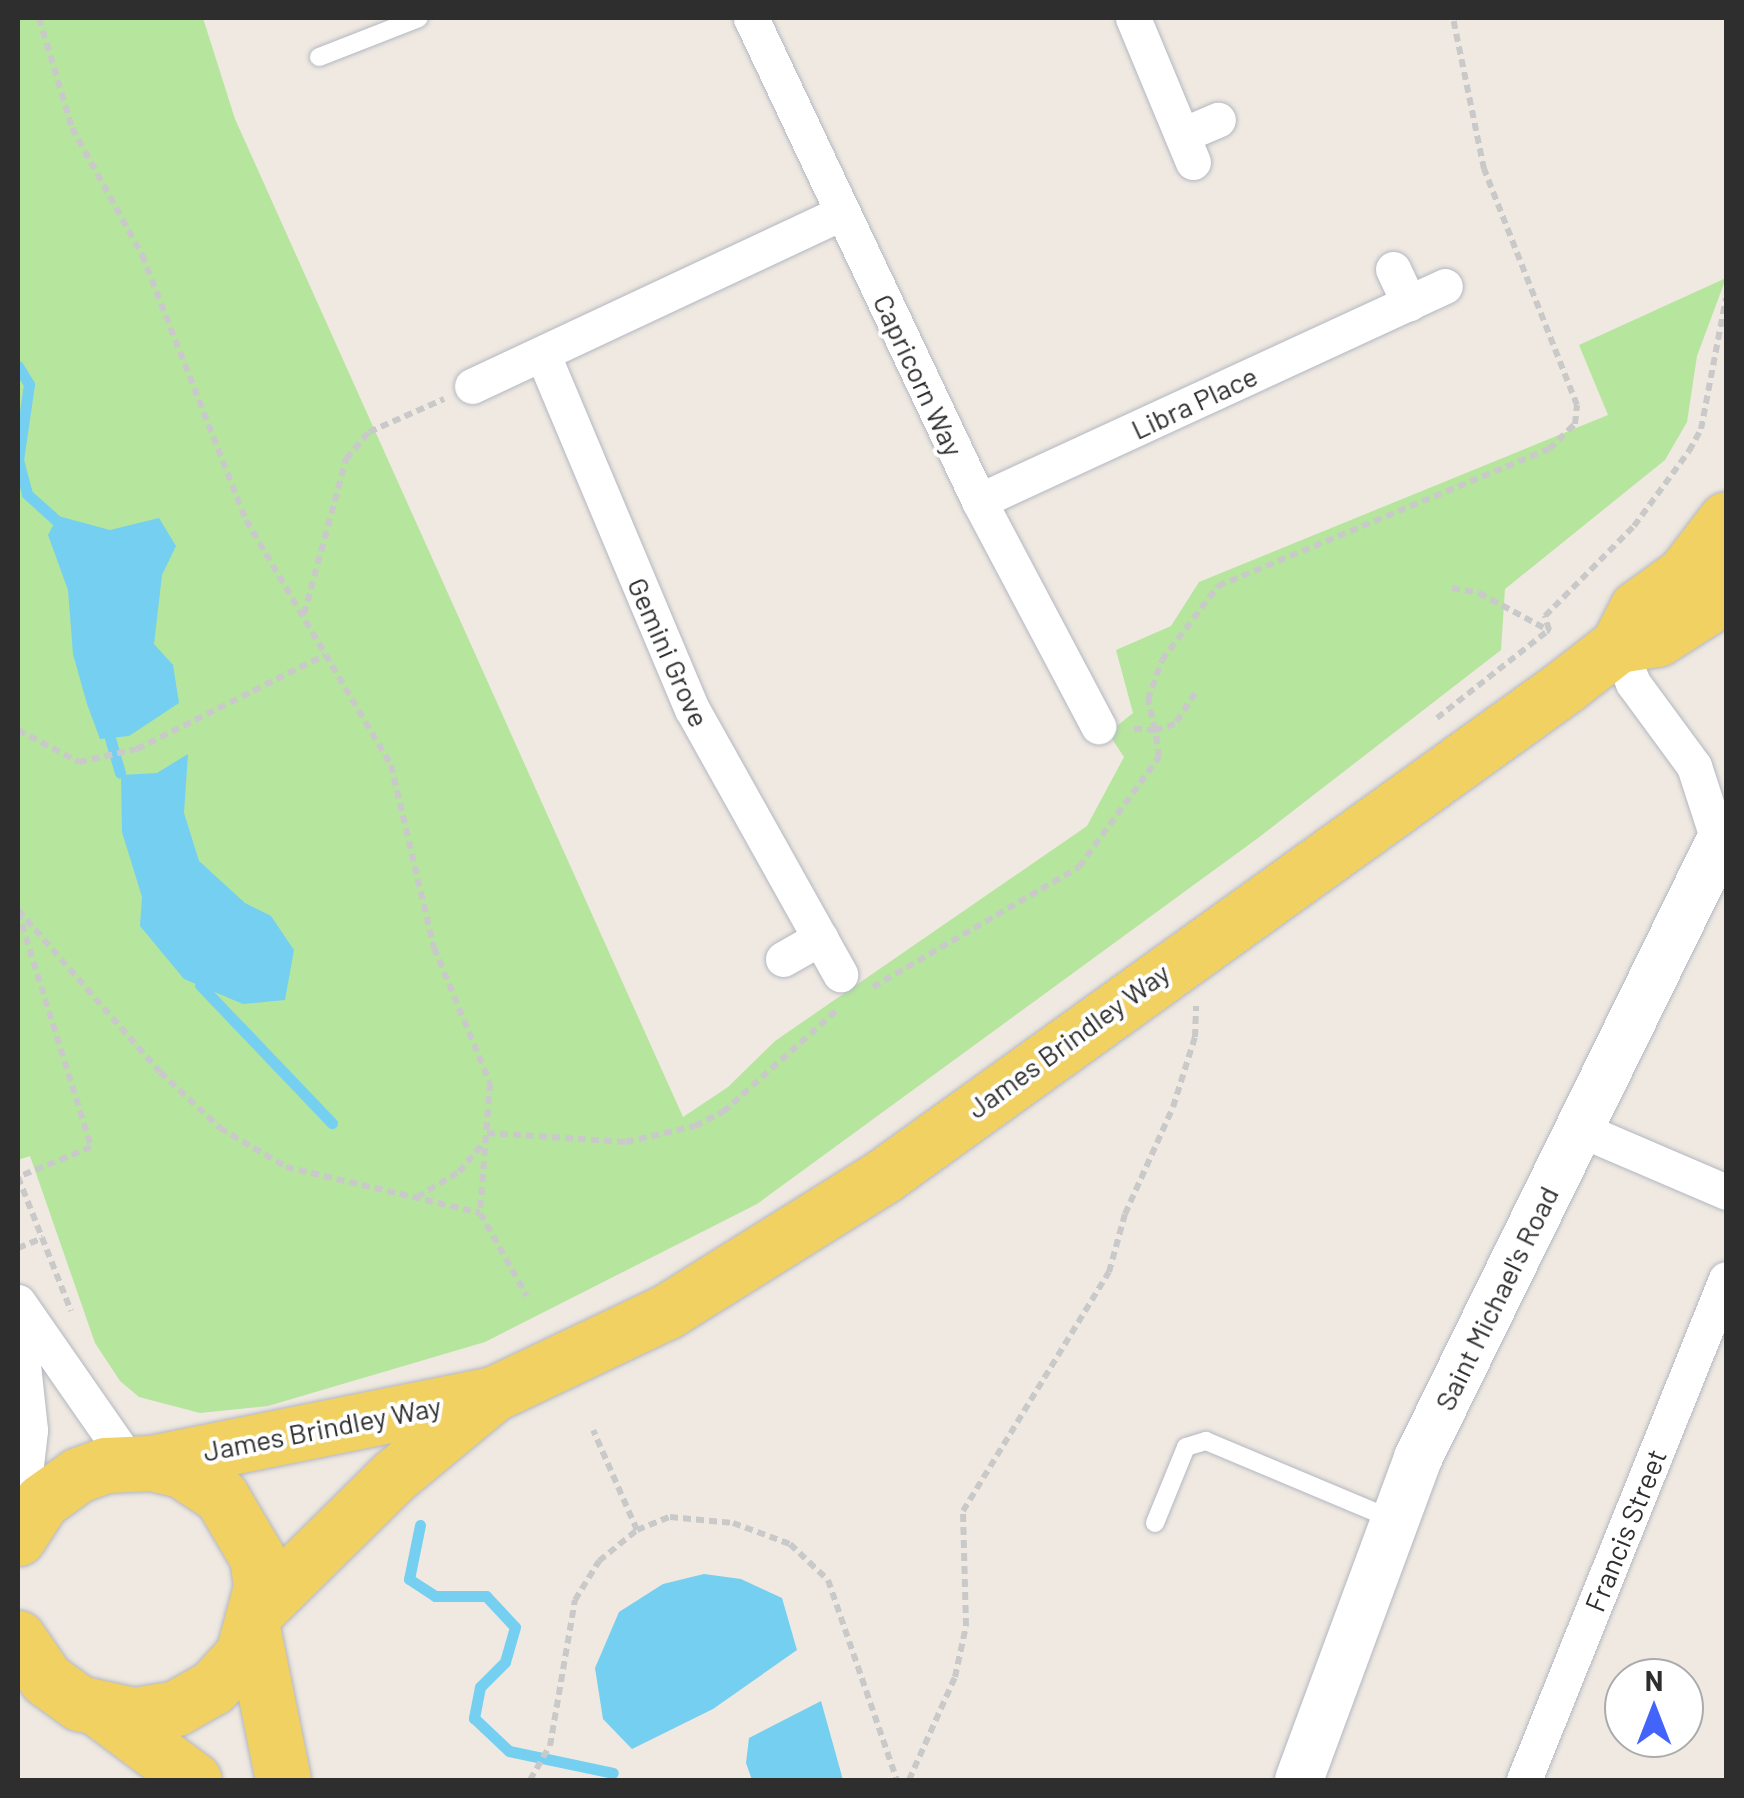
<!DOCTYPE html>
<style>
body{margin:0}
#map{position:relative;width:1744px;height:1798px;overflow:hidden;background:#efe9e1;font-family:Barlow,sans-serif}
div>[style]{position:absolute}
.green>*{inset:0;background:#b6e59e}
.water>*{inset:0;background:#75cff0}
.stream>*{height:11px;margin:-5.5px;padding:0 5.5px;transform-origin:5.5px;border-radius:5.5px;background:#75cff0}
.path>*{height:6px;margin-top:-3px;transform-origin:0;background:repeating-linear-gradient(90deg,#c9c9c9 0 8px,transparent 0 13px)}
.roads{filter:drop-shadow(0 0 2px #b4b7c1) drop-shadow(0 0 2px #b4b7c1)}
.lane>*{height:18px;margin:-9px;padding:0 9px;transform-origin:9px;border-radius:9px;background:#fff}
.street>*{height:35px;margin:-17.5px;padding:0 17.5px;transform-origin:17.5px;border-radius:17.5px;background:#fff}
.secondary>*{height:48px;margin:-24px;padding:0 24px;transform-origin:24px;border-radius:24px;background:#fff}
.primary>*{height:55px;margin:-27.5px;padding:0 27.5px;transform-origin:27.5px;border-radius:27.5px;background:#f2d163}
span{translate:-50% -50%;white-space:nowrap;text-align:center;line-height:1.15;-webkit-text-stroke:8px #fff;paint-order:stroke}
.street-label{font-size:28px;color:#2e2e2e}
.frame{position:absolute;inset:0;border:20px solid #2e2e2e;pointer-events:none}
.north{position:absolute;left:1604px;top:1658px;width:100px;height:100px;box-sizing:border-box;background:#fff;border:2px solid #ababab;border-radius:50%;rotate:0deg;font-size:28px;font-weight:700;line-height:40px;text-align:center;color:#2e2e2e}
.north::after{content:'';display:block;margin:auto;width:35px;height:45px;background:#4264fb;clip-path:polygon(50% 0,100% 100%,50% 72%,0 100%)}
</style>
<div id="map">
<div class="green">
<i style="clip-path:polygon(18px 18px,203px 18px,235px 119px,683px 1117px,728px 1087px,775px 1041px,1087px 826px,1124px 757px,1108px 733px,1133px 713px,1116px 650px,1171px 626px,1199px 582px,1608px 415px,1579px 345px,1726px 278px,1697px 356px,1687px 422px,1665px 460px,1505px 589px,1501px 650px,1258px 838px,757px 1204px,485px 1342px,268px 1406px,200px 1413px,139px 1397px,120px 1381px,95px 1343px,30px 1156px,18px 1160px)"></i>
</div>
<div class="water">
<i style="clip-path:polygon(58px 516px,110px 530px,159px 518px,176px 546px,162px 575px,154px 644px,173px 665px,179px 703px,129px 736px,100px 739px,87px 704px,73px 654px,68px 590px,48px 535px)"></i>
<i style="clip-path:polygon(188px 754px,184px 813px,199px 861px,245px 903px,271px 916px,294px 950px,285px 1000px,243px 1004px,184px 979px,140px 926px,142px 897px,122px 832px,121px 775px,157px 773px)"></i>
<i style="clip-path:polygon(704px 1574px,741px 1579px,782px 1598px,797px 1650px,713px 1709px,632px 1749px,603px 1719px,595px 1668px,619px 1612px,663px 1584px)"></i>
<i style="clip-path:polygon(821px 1701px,843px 1780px,752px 1780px,746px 1763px,749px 1738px)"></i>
</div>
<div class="stream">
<i style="left:18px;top:366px;width:21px;rotate:59deg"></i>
<i style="left:29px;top:384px;width:77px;rotate:98.2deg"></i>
<i style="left:18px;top:460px;width:35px;rotate:75deg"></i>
<i style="left:27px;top:494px;width:39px;rotate:42deg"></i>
<i style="left:110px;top:738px;width:36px;rotate:74deg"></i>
<i style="left:200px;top:985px;width:191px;rotate:46.3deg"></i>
<i style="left:420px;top:1525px;width:55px;rotate:101.5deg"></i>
<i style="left:409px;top:1579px;width:31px;rotate:33deg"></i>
<i style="left:435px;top:1596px;width:51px"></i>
<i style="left:486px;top:1596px;width:42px;rotate:46.9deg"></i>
<i style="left:515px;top:1627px;width:36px;rotate:106deg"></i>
<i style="left:505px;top:1662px;width:35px;rotate:135deg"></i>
<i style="left:480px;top:1687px;width:32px;rotate:101deg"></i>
<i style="left:474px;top:1718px;width:48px;rotate:43.3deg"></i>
<i style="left:509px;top:1751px;width:106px;rotate:11.9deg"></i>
</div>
<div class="path">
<i style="left:39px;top:18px;width:115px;rotate:73.3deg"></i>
<i style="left:72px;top:128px;width:145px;rotate:61.1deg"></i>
<i style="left:142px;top:255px;width:285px;rotate:68.6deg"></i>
<i style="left:246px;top:520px;width:285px;rotate:59.4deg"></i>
<i style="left:391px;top:765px;width:188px;rotate:76.8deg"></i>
<i style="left:434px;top:948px;width:146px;rotate:67.5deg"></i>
<i style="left:490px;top:1083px;width:130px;rotate:94.4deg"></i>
<i style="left:1452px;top:588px;width:27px;rotate:10deg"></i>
<i style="left:1479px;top:593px;width:81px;rotate:28.2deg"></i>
<i style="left:304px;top:614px;width:161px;rotate:-74.8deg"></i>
<i style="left:346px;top:459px;width:35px;rotate:-50deg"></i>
<i style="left:369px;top:432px;width:82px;rotate:-23.7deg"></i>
<i style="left:1549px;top:630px;width:15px;rotate:-106deg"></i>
<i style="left:1545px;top:616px;width:127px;rotate:-45.3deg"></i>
<i style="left:1634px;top:526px;width:93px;rotate:-53.7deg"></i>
<i style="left:1689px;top:451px;width:25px;rotate:-61deg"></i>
<i style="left:1701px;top:429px;width:133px;rotate:-79.2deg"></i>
<i style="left:1195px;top:693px;width:37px;rotate:123deg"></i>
<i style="left:1175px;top:724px;width:21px;rotate:163deg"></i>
<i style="left:1155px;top:730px;width:31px;rotate:-103deg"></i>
<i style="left:1148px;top:700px;width:42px;rotate:-70.7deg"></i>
<i style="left:1162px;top:660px;width:93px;rotate:-52.9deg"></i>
<i style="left:1218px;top:586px;width:358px;rotate:-22.5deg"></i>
<i style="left:1549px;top:449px;width:36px;rotate:-44deg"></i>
<i style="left:1575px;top:424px;width:19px;rotate:-84deg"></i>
<i style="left:1577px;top:405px;width:254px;rotate:-111.5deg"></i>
<i style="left:1484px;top:169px;width:154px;rotate:-101.6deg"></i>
<i style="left:1437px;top:718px;width:142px;rotate:-38.2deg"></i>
<i style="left:18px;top:730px;width:69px;rotate:27.7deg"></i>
<i style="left:79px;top:762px;width:59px;rotate:-12.6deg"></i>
<i style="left:137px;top:749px;width:210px;rotate:-26.6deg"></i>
<i style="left:18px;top:910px;width:215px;rotate:48.8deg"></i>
<i style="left:160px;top:1072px;width:82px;rotate:43deg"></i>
<i style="left:220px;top:1128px;width:77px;rotate:30.6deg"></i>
<i style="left:286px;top:1167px;width:199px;rotate:13.3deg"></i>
<i style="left:480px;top:1213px;width:95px;rotate:60.5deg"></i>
<i style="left:18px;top:912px;width:246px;rotate:72.7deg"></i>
<i style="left:91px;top:1147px;width:79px;rotate:157.7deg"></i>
<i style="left:18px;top:1177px;width:144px;rotate:68.4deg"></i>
<i style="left:873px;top:987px;width:238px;rotate:-30.2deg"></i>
<i style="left:1079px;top:867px;width:136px;rotate:-54deg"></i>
<i style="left:1159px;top:757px;width:27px;rotate:-98deg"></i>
<i style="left:1155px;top:730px;width:26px;rotate:-176deg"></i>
<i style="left:487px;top:1133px;width:139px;rotate:3.7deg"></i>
<i style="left:626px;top:1142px;width:71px;rotate:-13.1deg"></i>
<i style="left:695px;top:1126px;width:31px;rotate:-27deg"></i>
<i style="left:723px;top:1112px;width:153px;rotate:-41.8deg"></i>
<i style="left:417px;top:1197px;width:49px;rotate:-30.8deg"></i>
<i style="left:459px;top:1172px;width:39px;rotate:-50deg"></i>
<i style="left:18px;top:1248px;width:27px;rotate:-22deg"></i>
<i style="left:637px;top:1530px;width:35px;rotate:-22deg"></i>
<i style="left:670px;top:1517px;width:63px;rotate:5.4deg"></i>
<i style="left:733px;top:1523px;width:61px;rotate:20.2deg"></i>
<i style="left:790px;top:1544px;width:52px;rotate:43.5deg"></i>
<i style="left:828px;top:1580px;width:212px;rotate:71deg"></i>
<i style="left:530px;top:1780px;width:39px;rotate:-60deg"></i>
<i style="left:550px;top:1746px;width:148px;rotate:-80.3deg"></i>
<i style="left:575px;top:1600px;width:46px;rotate:-58.4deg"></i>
<i style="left:599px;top:1561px;width:49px;rotate:-39.2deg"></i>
<i style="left:637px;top:1530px;width:109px;rotate:-113.7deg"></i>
<i style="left:909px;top:1780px;width:113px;rotate:-65.9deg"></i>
<i style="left:955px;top:1677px;width:52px;rotate:-77.8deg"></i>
<i style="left:966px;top:1626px;width:115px;rotate:-91.5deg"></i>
<i style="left:963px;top:1511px;width:280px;rotate:-58.6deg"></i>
<i style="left:1109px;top:1272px;width:60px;rotate:-74.6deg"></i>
<i style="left:1125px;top:1214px;width:117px;rotate:-65.8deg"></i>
<i style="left:1173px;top:1107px;width:73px;rotate:-72.6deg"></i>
<i style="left:1195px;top:1037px;width:31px;rotate:-88deg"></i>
</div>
<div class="roads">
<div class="lane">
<i style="left:319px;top:57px;width:107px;rotate:-21.3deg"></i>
<i style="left:1155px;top:1523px;width:82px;rotate:-67.8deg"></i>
<i style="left:1186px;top:1447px;width:21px;rotate:-17deg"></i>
<i style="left:1206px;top:1441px;width:204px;rotate:22.8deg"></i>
</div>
<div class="street">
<i style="left:751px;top:18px;width:534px;rotate:64.73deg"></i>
<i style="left:979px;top:501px;width:255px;rotate:62.1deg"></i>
<i style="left:1133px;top:18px;width:156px;rotate:67.4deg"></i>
<i style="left:1182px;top:135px;width:39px;rotate:-23deg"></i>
<i style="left:1393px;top:269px;width:38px;rotate:65deg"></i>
<i style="left:543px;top:355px;width:384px;rotate:67.2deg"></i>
<i style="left:692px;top:709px;width:304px;rotate:60.8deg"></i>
<i style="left:472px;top:386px;width:408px;rotate:-25.1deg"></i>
<i style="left:979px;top:501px;width:513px;rotate:-24.77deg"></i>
<i style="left:1618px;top:645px;width:41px;rotate:68.5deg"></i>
<i style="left:1633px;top:683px;width:103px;rotate:53.7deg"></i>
<i style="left:1694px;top:766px;width:81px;rotate:72deg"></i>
<i style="left:783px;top:959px;width:43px;rotate:-29.6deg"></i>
<i style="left:1577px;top:1128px;width:162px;rotate:23.2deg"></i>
<i style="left:18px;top:1302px;width:195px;rotate:55.2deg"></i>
<i style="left:18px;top:1319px;width:112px;rotate:83.8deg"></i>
<i style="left:30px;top:1430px;width:98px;rotate:96.5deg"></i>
<i style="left:1524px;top:1780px;width:540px;rotate:-68.04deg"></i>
</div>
<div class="secondary">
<i style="left:1299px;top:1780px;width:343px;rotate:-69.7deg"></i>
<i style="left:1418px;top:1458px;width:700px;rotate:-63.91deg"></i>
</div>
<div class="primary">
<i style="left:1618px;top:645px;width:39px;rotate:-9deg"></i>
<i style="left:1657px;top:639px;width:82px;rotate:-32.5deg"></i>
<i style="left:151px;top:1463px;width:349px;rotate:-11.4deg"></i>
<i style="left:493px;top:1394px;width:191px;rotate:-25.4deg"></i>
<i style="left:666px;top:1312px;width:258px;rotate:-32deg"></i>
<i style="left:885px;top:1175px;width:836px;rotate:-35.7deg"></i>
<i style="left:1564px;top:687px;width:68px;rotate:-37.9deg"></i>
<i style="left:1618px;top:645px;width:42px;rotate:-62.8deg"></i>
<i style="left:1637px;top:608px;width:58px;rotate:-35.9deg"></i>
<i style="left:1684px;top:574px;width:69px;rotate:-52.6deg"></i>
<i style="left:18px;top:1538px;width:44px;rotate:-57deg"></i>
<i style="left:42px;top:1501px;width:44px;rotate:-35.8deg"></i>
<i style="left:78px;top:1475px;width:29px;rotate:-20deg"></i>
<i style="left:105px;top:1465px;width:46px;rotate:-2.5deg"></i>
<i style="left:151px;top:1463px;width:31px;rotate:13deg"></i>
<i style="left:181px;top:1470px;width:48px;rotate:33deg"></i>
<i style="left:221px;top:1496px;width:71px;rotate:59.5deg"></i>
<i style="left:257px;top:1557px;width:30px;rotate:82deg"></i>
<i style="left:261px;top:1587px;width:69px;rotate:105deg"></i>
<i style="left:243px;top:1654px;width:45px;rotate:132.3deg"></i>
<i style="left:213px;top:1687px;width:43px;rotate:150.4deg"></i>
<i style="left:176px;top:1708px;width:43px;rotate:170.5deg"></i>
<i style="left:134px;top:1715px;width:56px;rotate:-167.7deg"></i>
<i style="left:79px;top:1703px;width:41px;rotate:-144deg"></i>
<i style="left:46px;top:1679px;width:50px;rotate:-124.3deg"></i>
<i style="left:259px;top:1609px;width:190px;rotate:-44.6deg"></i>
<i style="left:394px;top:1476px;width:121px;rotate:-39.6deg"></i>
<i style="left:253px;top:1632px;width:151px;rotate:78.5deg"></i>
<i style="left:100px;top:1710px;width:117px;rotate:36.7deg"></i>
</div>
</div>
<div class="street-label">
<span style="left:919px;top:375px;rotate:65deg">Capricorn Way</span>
<span style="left:1194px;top:402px;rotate:-25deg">Libra Place</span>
<span style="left:669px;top:652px;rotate:66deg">Gemini Grove</span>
<span style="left:1068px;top:1040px;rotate:-36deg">James Brindley Way</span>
<span style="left:1496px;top:1298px;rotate:-64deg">Saint Michael's Road</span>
<span style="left:322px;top:1428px;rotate:-11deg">James Brindley Way</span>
<span style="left:1625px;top:1530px;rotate:-68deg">Francis Street</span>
</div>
<div class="frame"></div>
<div class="north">N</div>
</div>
